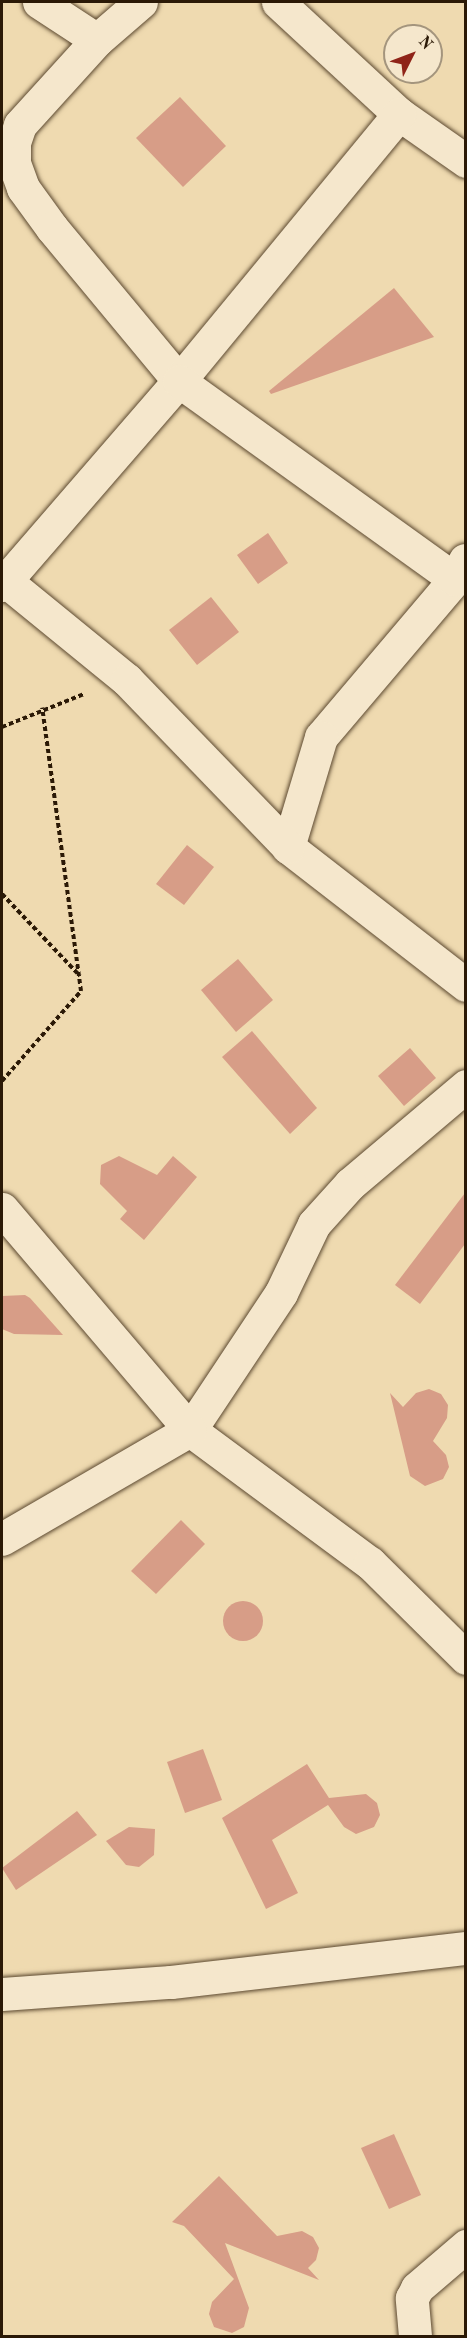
<!DOCTYPE html>
<style>
body{margin:0}
#map{position:relative;width:467px;height:2338px;overflow:hidden;background:#efdab0;font-family:"Old Standard TT",serif}
div>[style]{position:absolute}
.building>*{inset:0;background:#d79d87}
.round{border-radius:50%}
.path>*{height:4px;margin-top:-2px;transform-origin:0;background:repeating-linear-gradient(90deg,#2b1906 0 4.5px,transparent 0 7.5px)}
.roads{filter:drop-shadow(0 0 2px #5c4930) drop-shadow(0 0 2px #5c4930)}
.minor>*{height:33px;margin:-16.5px;padding:0 16.5px;transform-origin:16.5px;border-radius:16.5px;background:#f5e7cc}
span{translate:-50% -50%;white-space:nowrap;text-align:center;line-height:1.15;-webkit-text-stroke:5px #f5e7cc;paint-order:stroke}
.frame{position:absolute;inset:0;border:3px solid #2b1906;pointer-events:none}
.north{position:absolute;left:383px;top:24px;width:60px;height:60px;box-sizing:border-box;background:#f5e7cc;border:2px solid #a4957d;border-radius:50%;rotate:48deg;font-size:16px;font-weight:700;line-height:24px;text-align:center;color:#2b1906}
.north::after{content:'';display:block;margin:auto;width:21px;height:27px;background:#8f2418;clip-path:polygon(50% 0,100% 100%,50% 72%,0 100%)}
</style>
<div id="map">
<div class="building">
<i style="clip-path:polygon(180px 97px,226px 146px,183px 187px,136px 138px)"></i>
<i style="clip-path:polygon(394px 288px,434px 337px,271px 394px,269px 391px)"></i>
<i style="clip-path:polygon(268px 533px,288px 563px,258px 584px,237px 555px)"></i>
<i style="clip-path:polygon(211px 597px,239px 632px,197px 665px,169px 630px)"></i>
<i style="clip-path:polygon(187px 845px,214px 867px,184px 905px,156px 884px)"></i>
<i style="clip-path:polygon(238px 959px,273px 1000px,236px 1032px,201px 990px)"></i>
<i style="clip-path:polygon(252px 1031px,317px 1108px,290px 1134px,222px 1057px)"></i>
<i style="clip-path:polygon(410px 1048px,436px 1078px,404px 1106px,378px 1076px)"></i>
<i style="clip-path:polygon(119px 1156px,157px 1175px,173px 1156px,197px 1177px,144px 1240px,120px 1219px,127px 1211px,100px 1184px,101px 1165px)"></i>
<i style="clip-path:polygon(465px 1193px,465px 1244px,420px 1304px,395px 1285px)"></i>
<i style="clip-path:polygon(25px 1295px,30px 1298px,63px 1335px,14px 1334px,2px 1329px,2px 1296px)"></i>
<i style="clip-path:polygon(429px 1389px,441px 1394px,448px 1405px,447px 1418px,433px 1441px,446px 1455px,449px 1467px,443px 1479px,425px 1486px,410px 1476px,390px 1393px,403px 1407px,416px 1393px)"></i>
<i style="clip-path:polygon(181px 1520px,205px 1544px,156px 1594px,131px 1571px)"></i>
<i class="round" style="left:223px;top:1601px;width:40px;height:40px"></i>
<i style="clip-path:polygon(203px 1749px,222px 1800px,185px 1813px,167px 1762px)"></i>
<i style="clip-path:polygon(307px 1764px,329px 1798px,366px 1794px,377px 1803px,380px 1815px,374px 1827px,356px 1834px,344px 1827px,328px 1805px,272px 1840px,298px 1893px,266px 1909px,222px 1818px)"></i>
<i style="clip-path:polygon(77px 1811px,97px 1835px,16px 1890px,2px 1868px)"></i>
<i style="clip-path:polygon(129px 1827px,155px 1829px,154px 1855px,139px 1867px,126px 1865px,106px 1841px)"></i>
<i style="clip-path:polygon(394px 2134px,421px 2195px,389px 2209px,361px 2148px)"></i>
<i style="clip-path:polygon(219px 2176px,277px 2236px,302px 2231px,313px 2237px,319px 2248px,316px 2260px,308px 2268px,319px 2280px,225px 2243px,249px 2308px,244px 2327px,232px 2333px,214px 2327px,209px 2314px,212px 2302px,234px 2279px,184px 2226px,172px 2222px)"></i>
</div>
<div class="path">
<i style="left:2px;top:727px;width:88px;rotate:-21.9deg"></i>
<i style="left:2px;top:894px;width:113px;rotate:46.4deg"></i>
<i style="left:2px;top:1081px;width:120px;rotate:-48.7deg"></i>
<i style="left:81px;top:991px;width:286px;rotate:-97.8deg"></i>
</div>
<div class="roads">
<div class="minor">
<i style="left:39px;top:2px;width:69px;rotate:33.2deg"></i>
<i style="left:97px;top:40px;width:58px;rotate:-40.8deg"></i>
<i style="left:278px;top:2px;width:165px;rotate:42.8deg"></i>
<i style="left:399px;top:114px;width:82px;rotate:35deg"></i>
<i style="left:97px;top:40px;width:115px;rotate:132.2deg"></i>
<i style="left:20px;top:125px;width:18px;rotate:109deg"></i>
<i style="left:14px;top:142px;width:21px;rotate:90deg"></i>
<i style="left:14px;top:163px;width:27px;rotate:70deg"></i>
<i style="left:23px;top:188px;width:49px;rotate:54.1deg"></i>
<i style="left:52px;top:228px;width:199px;rotate:50.3deg"></i>
<i style="left:179px;top:381px;width:346px;rotate:-50.5deg"></i>
<i style="left:465px;top:560px;width:21px;rotate:118deg"></i>
<i style="left:455px;top:579px;width:207px;rotate:130.3deg"></i>
<i style="left:321px;top:737px;width:115px;rotate:106.7deg"></i>
<i style="left:288px;top:847px;width:225px;rotate:37.8deg"></i>
<i style="left:2px;top:578px;width:161px;rotate:39.2deg"></i>
<i style="left:127px;top:680px;width:232px;rotate:46deg"></i>
<i style="left:2px;top:585px;width:270px;rotate:-49.1deg"></i>
<i style="left:179px;top:381px;width:340px;rotate:35.7deg"></i>
<i style="left:466px;top:1086px;width:152px;rotate:139.8deg"></i>
<i style="left:350px;top:1184px;width:54px;rotate:132deg"></i>
<i style="left:314px;top:1224px;width:76px;rotate:115.6deg"></i>
<i style="left:281px;top:1293px;width:164px;rotate:123.6deg"></i>
<i style="left:190px;top:1430px;width:224px;rotate:36.5deg"></i>
<i style="left:370px;top:1563px;width:135px;rotate:44.7deg"></i>
<i style="left:2px;top:1209px;width:290px;rotate:49.6deg"></i>
<i style="left:190px;top:1430px;width:217px;rotate:149.9deg"></i>
<i style="left:2px;top:1994px;width:169px;rotate:-4.1deg"></i>
<i style="left:171px;top:1982px;width:297px;rotate:-6.6deg"></i>
<i style="left:415px;top:2336px;width:38px;rotate:-95deg"></i>
<i style="left:412px;top:2298px;width:11px;rotate:-63deg"></i>
<i style="left:417px;top:2288px;width:65px;rotate:-40.6deg"></i>
</div>
</div>
<div class="frame"></div>
<div class="north">N</div>
</div>
